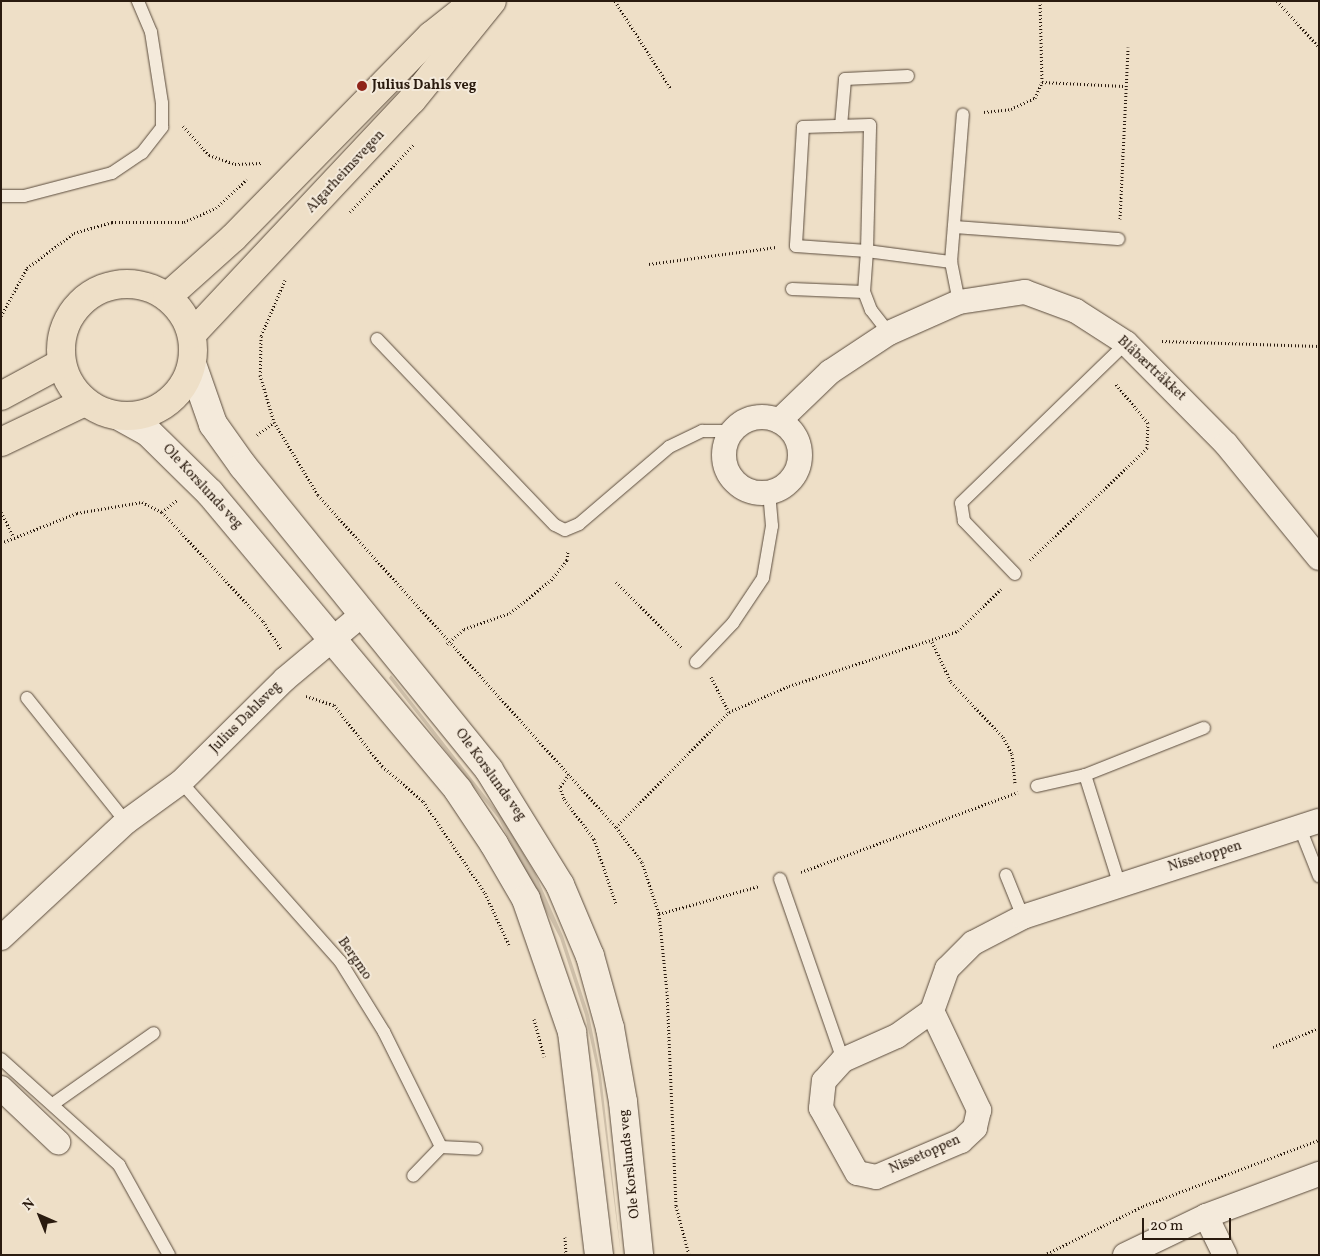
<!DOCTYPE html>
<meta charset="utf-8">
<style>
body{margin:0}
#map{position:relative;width:1320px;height:1256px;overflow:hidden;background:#eedfc7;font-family:Vollkorn,serif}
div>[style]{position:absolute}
.green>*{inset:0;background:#cdbea8}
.path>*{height:3px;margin-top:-1.5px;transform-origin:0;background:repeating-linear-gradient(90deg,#2a1b0f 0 1px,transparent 0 3.5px)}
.roads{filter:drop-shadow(0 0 1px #5b4c3d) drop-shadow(0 0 1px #5b4c3d)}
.service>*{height:12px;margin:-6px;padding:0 6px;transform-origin:6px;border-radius:6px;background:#f4eadb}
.minor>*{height:24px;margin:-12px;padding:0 12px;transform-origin:12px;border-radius:12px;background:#f4eadb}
.minor>.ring{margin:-12px;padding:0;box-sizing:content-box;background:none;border:24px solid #f4eadb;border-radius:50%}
.tertiary>*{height:28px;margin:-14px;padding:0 14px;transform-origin:14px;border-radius:14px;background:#f4eadb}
.primary>*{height:28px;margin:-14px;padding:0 14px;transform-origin:14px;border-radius:14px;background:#eedfc7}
.primary>.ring{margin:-14px;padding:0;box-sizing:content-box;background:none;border:28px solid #eedfc7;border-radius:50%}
.dots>*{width:14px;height:14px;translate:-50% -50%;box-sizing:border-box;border:2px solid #f4eadb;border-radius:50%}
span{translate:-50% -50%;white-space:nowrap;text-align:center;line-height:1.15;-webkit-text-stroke:4px #f4eadb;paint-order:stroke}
.poi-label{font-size:14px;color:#2a1b0f;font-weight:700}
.left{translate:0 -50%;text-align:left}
.street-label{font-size:14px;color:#2a1b0f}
.frame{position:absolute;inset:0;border:2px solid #2a1b0f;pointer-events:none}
.north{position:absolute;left:15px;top:1191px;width:50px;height:50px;-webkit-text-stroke:4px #f4eadb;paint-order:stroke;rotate:316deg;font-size:14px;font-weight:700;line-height:20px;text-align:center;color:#2a1b0f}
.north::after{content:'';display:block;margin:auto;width:18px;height:22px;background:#2a1b0f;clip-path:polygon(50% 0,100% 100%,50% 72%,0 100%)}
.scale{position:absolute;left:1142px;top:1218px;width:89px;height:22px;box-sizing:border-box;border:2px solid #2a1b0f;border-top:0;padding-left:6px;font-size:15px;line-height:18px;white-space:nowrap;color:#2a1b0f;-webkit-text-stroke:4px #f4eadb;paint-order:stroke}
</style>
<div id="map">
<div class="green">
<i style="clip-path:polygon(391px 675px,500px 815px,535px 873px,563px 936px,589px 1015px,601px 1075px,621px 1255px,598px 1074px,585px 1015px,560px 938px,498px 818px,389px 678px)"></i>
</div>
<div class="path">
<i style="left:615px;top:1px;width:104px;rotate:57.5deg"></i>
<i style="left:1277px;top:1px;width:62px;rotate:47.6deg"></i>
<i style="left:1042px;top:82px;width:82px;rotate:2.8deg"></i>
<i style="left:984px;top:112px;width:27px;rotate:-6deg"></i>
<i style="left:1011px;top:109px;width:26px;rotate:-25deg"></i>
<i style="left:1035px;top:98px;width:17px;rotate:-66deg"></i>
<i style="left:1042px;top:82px;width:81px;rotate:-91.4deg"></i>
<i style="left:183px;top:126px;width:39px;rotate:48deg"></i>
<i style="left:209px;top:155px;width:28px;rotate:19deg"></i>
<i style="left:235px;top:164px;width:28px;rotate:-2deg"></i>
<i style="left:350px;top:212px;width:93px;rotate:-46.7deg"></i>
<i style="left:1120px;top:219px;width:172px;rotate:-87.3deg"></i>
<i style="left:649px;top:264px;width:128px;rotate:-7.6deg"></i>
<i style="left:285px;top:280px;width:61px;rotate:113.2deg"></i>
<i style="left:261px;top:336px;width:39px;rotate:91deg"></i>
<i style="left:260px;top:375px;width:49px;rotate:73.4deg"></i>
<i style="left:274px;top:422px;width:85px;rotate:58.9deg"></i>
<i style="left:318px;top:495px;width:446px;rotate:48.1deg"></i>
<i style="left:616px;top:827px;width:44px;rotate:53.4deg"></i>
<i style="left:642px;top:862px;width:55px;rotate:71.9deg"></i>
<i style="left:659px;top:914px;width:77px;rotate:84.1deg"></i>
<i style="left:667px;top:991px;width:215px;rotate:87.6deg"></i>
<i style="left:676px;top:1206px;width:51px;rotate:75.1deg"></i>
<i style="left:1px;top:316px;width:55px;rotate:-61.6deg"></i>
<i style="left:27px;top:268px;width:59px;rotate:-36.7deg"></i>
<i style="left:74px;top:233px;width:40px;rotate:-16deg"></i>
<i style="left:112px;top:222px;width:72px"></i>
<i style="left:184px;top:222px;width:35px;rotate:-24deg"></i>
<i style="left:216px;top:208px;width:42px;rotate:-43.1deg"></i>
<i style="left:1162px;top:341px;width:157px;rotate:1.8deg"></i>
<i style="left:257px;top:435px;width:21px;rotate:-37deg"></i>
<i style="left:1px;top:512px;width:28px;rotate:63deg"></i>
<i style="left:162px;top:512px;width:19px;rotate:-39deg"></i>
<i style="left:1px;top:543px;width:82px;rotate:-21.5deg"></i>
<i style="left:77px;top:513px;width:66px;rotate:-9.6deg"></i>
<i style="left:142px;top:502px;width:22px;rotate:27deg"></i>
<i style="left:162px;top:512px;width:149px;rotate:47.2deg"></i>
<i style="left:263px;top:621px;width:33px;rotate:57deg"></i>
<i style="left:1030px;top:560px;width:162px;rotate:-43.7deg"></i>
<i style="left:1147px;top:448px;width:25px;rotate:-88deg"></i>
<i style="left:1148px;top:423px;width:52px;rotate:-129.5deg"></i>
<i style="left:616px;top:582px;width:93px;rotate:45deg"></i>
<i style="left:932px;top:642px;width:44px;rotate:64.6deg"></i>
<i style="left:951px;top:682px;width:76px;rotate:46.6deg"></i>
<i style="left:1003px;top:737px;width:19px;rotate:62deg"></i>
<i style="left:1012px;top:754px;width:29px;rotate:84deg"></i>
<i style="left:447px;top:644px;width:23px;rotate:-41deg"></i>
<i style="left:464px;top:629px;width:49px;rotate:-19.2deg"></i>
<i style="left:510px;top:613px;width:53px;rotate:-38.8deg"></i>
<i style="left:551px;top:580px;width:26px;rotate:-51deg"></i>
<i style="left:567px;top:560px;width:10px;rotate:-84deg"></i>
<i style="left:711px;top:677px;width:39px;rotate:63deg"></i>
<i style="left:306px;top:696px;width:29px;rotate:18deg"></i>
<i style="left:334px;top:705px;width:78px;rotate:51.8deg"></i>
<i style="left:382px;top:766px;width:54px;rotate:40.5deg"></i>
<i style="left:423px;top:801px;width:111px;rotate:56deg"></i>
<i style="left:485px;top:893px;width:57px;rotate:65.2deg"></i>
<i style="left:569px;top:774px;width:16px;rotate:125deg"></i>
<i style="left:560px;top:787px;width:13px;rotate:72deg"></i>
<i style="left:564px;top:799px;width:50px;rotate:53.1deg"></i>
<i style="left:594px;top:839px;width:69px;rotate:71.3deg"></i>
<i style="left:616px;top:827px;width:161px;rotate:-45.5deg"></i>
<i style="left:729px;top:712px;width:65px;rotate:-23.4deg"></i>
<i style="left:789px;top:686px;width:178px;rotate:-18deg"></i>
<i style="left:958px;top:631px;width:60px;rotate:-44.3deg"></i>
<i style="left:801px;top:872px;width:231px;rotate:-20.2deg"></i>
<i style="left:659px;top:914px;width:104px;rotate:-15.6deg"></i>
<i style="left:534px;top:1019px;width:39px;rotate:75deg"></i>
<i style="left:1273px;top:1047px;width:50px;rotate:-22.4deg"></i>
<i style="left:565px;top:1237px;width:18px;rotate:87deg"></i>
<i style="left:1044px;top:1255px;width:110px;rotate:-26.3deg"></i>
<i style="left:1143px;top:1206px;width:188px;rotate:-20.6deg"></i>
</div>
<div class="roads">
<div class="service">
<i style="left:841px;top:126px;width:47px;rotate:-85.1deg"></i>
<i style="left:845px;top:79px;width:63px;rotate:-2.7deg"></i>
<i style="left:1px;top:196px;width:23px"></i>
<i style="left:24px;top:196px;width:91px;rotate:-14.6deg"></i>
<i style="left:112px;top:173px;width:36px;rotate:-34deg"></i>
<i style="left:142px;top:153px;width:33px;rotate:-52deg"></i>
<i style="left:162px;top:127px;width:24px;rotate:-90deg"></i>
<i style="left:162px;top:103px;width:72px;rotate:-98.8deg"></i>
<i style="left:151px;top:32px;width:34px;rotate:-113deg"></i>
<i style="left:954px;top:227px;width:165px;rotate:4.2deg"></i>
<i style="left:792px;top:289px;width:72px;rotate:2.4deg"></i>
<i style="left:959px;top:302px;width:41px;rotate:-101.3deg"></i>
<i style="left:951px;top:262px;width:148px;rotate:-85.4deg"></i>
<i style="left:889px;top:333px;width:29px;rotate:-128deg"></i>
<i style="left:871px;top:310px;width:19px;rotate:-111deg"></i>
<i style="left:864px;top:292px;width:41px;rotate:-85.8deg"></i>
<i style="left:867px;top:251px;width:126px;rotate:-88.6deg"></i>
<i style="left:870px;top:125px;width:67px;rotate:178.3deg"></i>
<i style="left:803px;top:127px;width:119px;rotate:93.4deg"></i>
<i style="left:796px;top:246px;width:71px;rotate:4deg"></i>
<i style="left:867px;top:251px;width:85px;rotate:7.5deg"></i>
<i style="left:377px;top:339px;width:257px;rotate:46.3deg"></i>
<i style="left:555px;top:525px;width:11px;rotate:27deg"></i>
<i style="left:565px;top:530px;width:15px;rotate:-23deg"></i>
<i style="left:579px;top:524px;width:118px;rotate:-40.5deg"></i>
<i style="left:669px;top:447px;width:37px;rotate:-26deg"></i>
<i style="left:702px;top:431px;width:29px"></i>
<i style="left:1015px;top:574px;width:74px;rotate:-133.9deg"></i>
<i style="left:964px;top:521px;width:18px;rotate:-99deg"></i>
<i style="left:961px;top:503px;width:230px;rotate:-44.1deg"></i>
<i style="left:696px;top:662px;width:54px;rotate:-46.5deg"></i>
<i style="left:733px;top:623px;width:54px;rotate:-56.3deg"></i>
<i style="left:763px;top:578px;width:53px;rotate:-80.2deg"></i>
<i style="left:772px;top:526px;width:33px;rotate:-95deg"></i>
<i style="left:27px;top:698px;width:159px;rotate:51.4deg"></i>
<i style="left:1085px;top:775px;width:113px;rotate:72.5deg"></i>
<i style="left:181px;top:782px;width:239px;rotate:48.4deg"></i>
<i style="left:340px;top:961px;width:84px;rotate:58.2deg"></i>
<i style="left:384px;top:1032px;width:128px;rotate:63.6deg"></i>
<i style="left:441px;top:1147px;width:40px;rotate:134deg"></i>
<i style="left:1037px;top:786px;width:49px;rotate:-12.9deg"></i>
<i style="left:1085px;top:775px;width:128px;rotate:-21.6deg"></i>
<i style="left:1300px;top:828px;width:52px;rotate:68.4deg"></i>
<i style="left:1006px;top:875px;width:45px;rotate:68deg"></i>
<i style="left:780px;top:879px;width:192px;rotate:70.8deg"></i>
<i style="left:1px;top:1059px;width:159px;rotate:41.9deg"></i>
<i style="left:119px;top:1165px;width:103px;rotate:60.9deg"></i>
<i style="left:53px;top:1104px;width:123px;rotate:-35.1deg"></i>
<i style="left:441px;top:1147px;width:35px;rotate:3deg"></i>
</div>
<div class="minor">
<i class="ring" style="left:724px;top:417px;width:52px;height:52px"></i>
<i style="left:779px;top:421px;width:71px;rotate:-43.9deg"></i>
<i style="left:830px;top:372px;width:71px;rotate:-33.5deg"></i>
<i style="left:889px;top:333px;width:77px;rotate:-23.9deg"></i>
<i style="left:959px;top:302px;width:67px;rotate:-8.6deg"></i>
<i style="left:1025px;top:292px;width:54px;rotate:20.4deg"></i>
<i style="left:1076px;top:311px;width:59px;rotate:32.6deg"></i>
<i style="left:1126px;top:343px;width:142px;rotate:45.3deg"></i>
<i style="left:1226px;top:444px;width:147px;rotate:50.8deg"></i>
<i style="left:1px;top:938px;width:171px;rotate:-42.9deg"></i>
<i style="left:126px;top:822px;width:68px;rotate:-36deg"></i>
<i style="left:181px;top:782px;width:146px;rotate:-44.7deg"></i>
<i style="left:285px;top:679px;width:103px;rotate:-39.9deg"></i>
<i style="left:932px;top:1011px;width:110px;rotate:64.6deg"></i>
<i style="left:979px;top:1110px;width:18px;rotate:103deg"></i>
<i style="left:975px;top:1128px;width:19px;rotate:137deg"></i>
<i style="left:961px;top:1141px;width:92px;rotate:157deg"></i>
<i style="left:876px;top:1177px;width:19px;rotate:-168deg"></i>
<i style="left:857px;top:1173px;width:74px;rotate:-119deg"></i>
<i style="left:821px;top:1108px;width:27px;rotate:-84deg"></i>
<i style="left:824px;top:1081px;width:28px;rotate:-48deg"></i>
<i style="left:843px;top:1060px;width:59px;rotate:-24deg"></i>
<i style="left:897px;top:1036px;width:43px;rotate:-35.5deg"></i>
<i style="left:932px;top:1011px;width:45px;rotate:-70.3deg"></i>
<i style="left:947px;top:969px;width:37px;rotate:-45deg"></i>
<i style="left:973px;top:943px;width:56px;rotate:-27.5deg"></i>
<i style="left:1023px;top:917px;width:311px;rotate:-18deg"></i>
<i style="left:1px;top:1088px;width:79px;rotate:43.5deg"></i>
<i style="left:1206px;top:1216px;width:43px;rotate:64deg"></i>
<i style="left:1125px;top:1255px;width:90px;rotate:-25.7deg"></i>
<i style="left:1206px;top:1216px;width:121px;rotate:-20.4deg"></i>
</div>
<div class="tertiary">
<i style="left:192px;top:364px;width:64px;rotate:70.7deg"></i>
<i style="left:213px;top:424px;width:52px;rotate:54.5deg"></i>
<i style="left:243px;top:466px;width:391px;rotate:51deg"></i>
<i style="left:489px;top:770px;width:135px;rotate:58.3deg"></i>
<i style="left:560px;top:885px;width:77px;rotate:67.1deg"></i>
<i style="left:590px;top:956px;width:75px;rotate:74.5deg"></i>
<i style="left:610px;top:1028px;width:75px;rotate:80deg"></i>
<i style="left:623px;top:1102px;width:154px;rotate:84deg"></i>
<i style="left:119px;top:416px;width:33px;rotate:29deg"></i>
<i style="left:148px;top:432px;width:87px;rotate:44.5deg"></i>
<i style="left:210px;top:493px;width:387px;rotate:50.1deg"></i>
<i style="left:458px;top:790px;width:65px;rotate:56.3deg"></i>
<i style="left:494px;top:844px;width:64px;rotate:59.8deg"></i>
<i style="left:526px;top:899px;width:141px;rotate:70.9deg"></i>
<i style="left:572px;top:1032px;width:225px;rotate:83.1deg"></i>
</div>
<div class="primary">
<i class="ring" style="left:61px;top:284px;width:104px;height:104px"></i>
<i style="left:167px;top:297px;width:89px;rotate:-41.8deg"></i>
<i style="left:233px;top:238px;width:283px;rotate:-45.6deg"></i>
<i style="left:431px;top:36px;width:56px;rotate:-38.5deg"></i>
<i style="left:192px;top:334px;width:321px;rotate:-46.8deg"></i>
<i style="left:412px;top:100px;width:127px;rotate:-51.1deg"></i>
<i style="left:1px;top:396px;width:69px;rotate:-28.4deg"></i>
<i style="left:1px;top:442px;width:93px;rotate:-25.5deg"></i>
</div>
</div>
<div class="dots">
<i style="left:362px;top:86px;background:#8f2418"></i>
</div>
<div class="poi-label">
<span class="left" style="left:372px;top:86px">Julius Dahls veg</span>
</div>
<div class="street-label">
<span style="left:346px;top:172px;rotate:-47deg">Algarheimsvegen</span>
<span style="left:1151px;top:369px;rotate:43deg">Blåbærtråkket</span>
<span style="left:202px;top:487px;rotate:47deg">Ole Korslunds veg</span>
<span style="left:246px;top:718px;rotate:-45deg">Julius Dahlsveg</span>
<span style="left:490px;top:775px;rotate:54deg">Ole Korslunds veg</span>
<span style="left:1205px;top:857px;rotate:-17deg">Nissetoppen</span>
<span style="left:354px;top:959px;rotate:55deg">Bergmo</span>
<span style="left:925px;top:1155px;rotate:-24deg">Nissetoppen</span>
<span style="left:630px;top:1164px;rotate:-96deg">Ole Korslunds veg</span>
</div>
<div class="frame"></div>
<div class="north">N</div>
<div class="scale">20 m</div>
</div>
